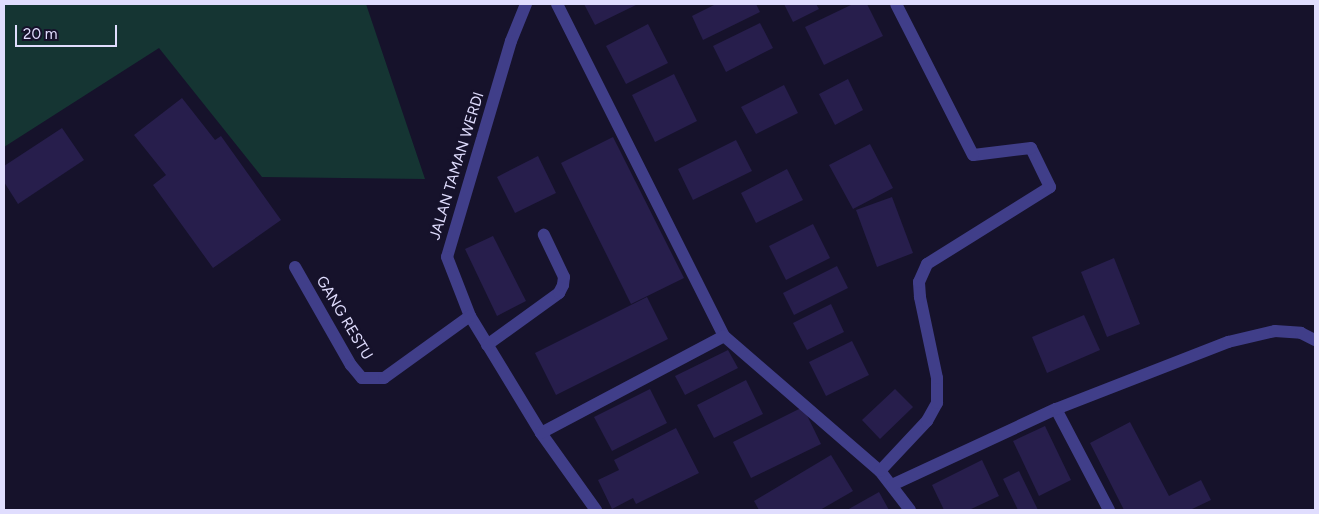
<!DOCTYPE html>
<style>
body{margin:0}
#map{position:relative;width:1319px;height:514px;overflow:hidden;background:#16122b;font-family:Figtree,sans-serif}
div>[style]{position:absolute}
.green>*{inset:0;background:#153533}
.building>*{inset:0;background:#271e4c}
.minor>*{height:12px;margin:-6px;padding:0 6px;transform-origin:6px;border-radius:6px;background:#403e89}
span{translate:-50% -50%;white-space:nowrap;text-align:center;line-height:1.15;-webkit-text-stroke:4.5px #16122b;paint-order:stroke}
.street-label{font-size:15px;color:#e0ddfe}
.frame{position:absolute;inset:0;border:5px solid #e0ddfe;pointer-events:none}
.scale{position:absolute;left:15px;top:25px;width:102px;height:22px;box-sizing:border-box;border:2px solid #e0ddfe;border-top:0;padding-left:6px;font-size:15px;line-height:18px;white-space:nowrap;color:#e0ddfe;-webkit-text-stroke:4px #16122b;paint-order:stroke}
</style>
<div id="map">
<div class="green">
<i style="clip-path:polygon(4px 4px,366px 4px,425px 179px,262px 177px,159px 48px,4px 147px)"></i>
</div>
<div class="building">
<i style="clip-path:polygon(584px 4px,638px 4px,595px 25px)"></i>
<i style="clip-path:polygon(716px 4px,756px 4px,760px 12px,703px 40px,692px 16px)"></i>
<i style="clip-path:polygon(784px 4px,816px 4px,819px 9px,793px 22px)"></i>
<i style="clip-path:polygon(853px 4px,867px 4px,883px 36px,824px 65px,805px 27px)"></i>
<i style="clip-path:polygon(760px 23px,773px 48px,726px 72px,713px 46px)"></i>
<i style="clip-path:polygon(648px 24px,668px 63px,626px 84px,606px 46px)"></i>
<i style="clip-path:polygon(674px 74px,697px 121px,655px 142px,632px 95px)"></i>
<i style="clip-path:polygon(848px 79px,863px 110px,835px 125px,819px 94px)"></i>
<i style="clip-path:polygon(784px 85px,798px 113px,756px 134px,741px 107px)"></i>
<i style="clip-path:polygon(182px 98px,215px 140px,221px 136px,281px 220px,213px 268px,153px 185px,166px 175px,134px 135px)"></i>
<i style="clip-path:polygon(62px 128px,84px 160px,18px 204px,4px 182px,4px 166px)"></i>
<i style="clip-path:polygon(613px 137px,684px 278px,631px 304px,561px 163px)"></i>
<i style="clip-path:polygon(736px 140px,752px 171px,693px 200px,678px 169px)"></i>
<i style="clip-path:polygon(870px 144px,893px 188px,853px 209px,829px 165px)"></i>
<i style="clip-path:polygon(538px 156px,556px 193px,515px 213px,497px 177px)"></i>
<i style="clip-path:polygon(787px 169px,803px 200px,756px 223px,741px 193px)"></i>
<i style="clip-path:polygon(892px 197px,913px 253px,877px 267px,856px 210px)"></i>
<i style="clip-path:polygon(813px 224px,830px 258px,786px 280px,769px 246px)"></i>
<i style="clip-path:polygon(493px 236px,526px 301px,497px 316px,465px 249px)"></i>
<i style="clip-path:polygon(1114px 258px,1140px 324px,1107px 337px,1081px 272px)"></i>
<i style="clip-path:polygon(837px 266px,848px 288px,794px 315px,783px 293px)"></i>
<i style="clip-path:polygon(647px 297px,668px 339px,556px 395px,535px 353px)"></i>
<i style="clip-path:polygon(831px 304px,844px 332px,807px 350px,793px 323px)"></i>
<i style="clip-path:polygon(1084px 315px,1100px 350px,1047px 373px,1032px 337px)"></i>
<i style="clip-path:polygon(852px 341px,869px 375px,826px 396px,809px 362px)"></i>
<i style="clip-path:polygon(728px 350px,738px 368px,685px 395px,675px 376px)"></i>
<i style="clip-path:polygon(746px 380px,763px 414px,714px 438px,697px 405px)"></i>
<i style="clip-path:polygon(650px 389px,667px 423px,612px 451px,594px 417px)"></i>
<i style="clip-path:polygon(895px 389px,913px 407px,880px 439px,862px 420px)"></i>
<i style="clip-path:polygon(803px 407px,821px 444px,751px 478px,733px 442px)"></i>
<i style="clip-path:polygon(1130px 422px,1169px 496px,1201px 480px,1211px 500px,1190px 510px,1124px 510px,1090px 443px)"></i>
<i style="clip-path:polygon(1045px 426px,1071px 480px,1039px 496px,1013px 441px)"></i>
<i style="clip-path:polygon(676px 428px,699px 473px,636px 504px,633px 498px,612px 509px,598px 480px,619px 470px,614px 460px)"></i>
<i style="clip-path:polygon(831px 455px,853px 491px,820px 510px,759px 510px,754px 501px)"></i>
<i style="clip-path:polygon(982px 460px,999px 496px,969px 510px,944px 510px,932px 485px)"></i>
<i style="clip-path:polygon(1019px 471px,1038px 510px,1018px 510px,1003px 479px)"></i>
<i style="clip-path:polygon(879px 492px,889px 510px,847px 510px)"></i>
</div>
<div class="minor">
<i style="left:526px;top:4px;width:40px;rotate:112deg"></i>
<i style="left:511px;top:41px;width:225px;rotate:106.5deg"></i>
<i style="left:447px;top:257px;width:63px;rotate:68.7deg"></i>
<i style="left:470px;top:316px;width:137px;rotate:58.7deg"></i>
<i style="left:541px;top:433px;width:95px;rotate:54.5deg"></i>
<i style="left:557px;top:4px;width:372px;rotate:63.3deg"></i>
<i style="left:724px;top:336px;width:206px;rotate:40.9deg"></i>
<i style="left:880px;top:471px;width:49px;rotate:52.4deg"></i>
<i style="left:295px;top:267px;width:113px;rotate:60.3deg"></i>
<i style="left:351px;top:365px;width:17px;rotate:50deg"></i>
<i style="left:362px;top:378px;width:22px"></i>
<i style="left:384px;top:378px;width:106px;rotate:-35.8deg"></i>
<i style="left:487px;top:345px;width:89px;rotate:-35.8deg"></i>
<i style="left:559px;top:293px;width:9px;rotate:-63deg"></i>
<i style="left:563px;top:285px;width:8px;rotate:-83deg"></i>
<i style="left:564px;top:277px;width:47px;rotate:-115.5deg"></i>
<i style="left:1056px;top:409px;width:114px;rotate:62.3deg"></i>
<i style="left:541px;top:433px;width:207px;rotate:-27.9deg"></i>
<i style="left:880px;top:471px;width:69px;rotate:-46.8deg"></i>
<i style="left:927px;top:421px;width:21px;rotate:-61deg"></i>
<i style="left:937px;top:403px;width:25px;rotate:-90deg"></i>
<i style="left:937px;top:378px;width:83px;rotate:-101.9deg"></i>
<i style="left:920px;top:297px;width:15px;rotate:-94deg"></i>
<i style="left:919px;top:282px;width:20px;rotate:-66deg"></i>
<i style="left:927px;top:264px;width:145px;rotate:-32deg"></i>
<i style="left:1050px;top:187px;width:43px;rotate:-116deg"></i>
<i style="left:1031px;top:148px;width:58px;rotate:173.1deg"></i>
<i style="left:973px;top:155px;width:169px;rotate:-117deg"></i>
<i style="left:892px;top:485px;width:181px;rotate:-24.9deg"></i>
<i style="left:1056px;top:409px;width:185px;rotate:-21.3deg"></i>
<i style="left:1228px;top:342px;width:48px;rotate:-13.2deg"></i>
<i style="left:1275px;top:331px;width:26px;rotate:4deg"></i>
<i style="left:1301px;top:333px;width:16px;rotate:27deg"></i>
</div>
<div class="street-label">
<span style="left:457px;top:166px;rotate:-73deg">JALAN TAMAN WERDI</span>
<span style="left:344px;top:318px;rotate:59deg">GANG RESTU</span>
</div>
<div class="frame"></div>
<div class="scale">20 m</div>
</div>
